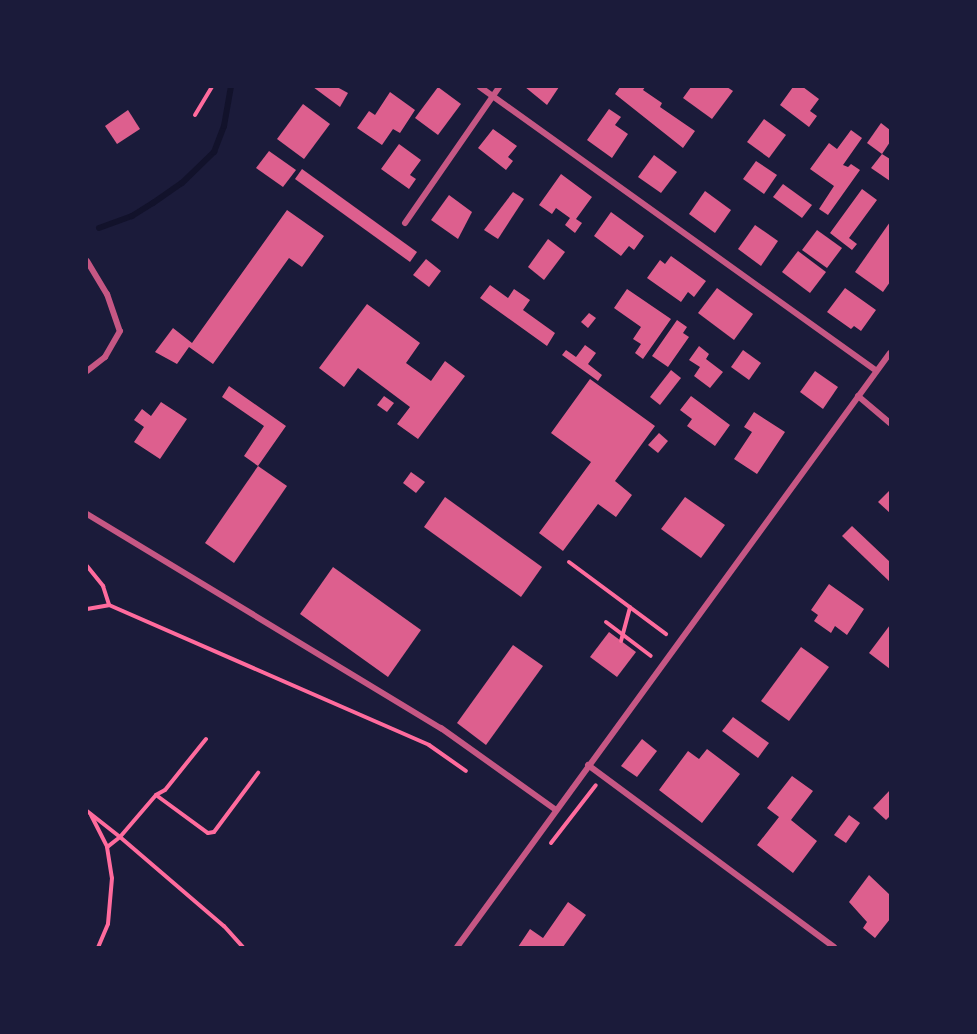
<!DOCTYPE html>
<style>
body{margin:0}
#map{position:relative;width:977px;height:1034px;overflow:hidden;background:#1b1b3a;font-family:Montserrat,sans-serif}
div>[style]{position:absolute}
.stream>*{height:6px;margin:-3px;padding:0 3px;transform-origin:3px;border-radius:3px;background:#12122b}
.building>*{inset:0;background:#dd5f8e}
.path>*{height:4px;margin:-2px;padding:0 2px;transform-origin:2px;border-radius:2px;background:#ff6b9d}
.minor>*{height:6px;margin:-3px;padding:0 3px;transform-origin:3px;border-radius:3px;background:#c65784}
span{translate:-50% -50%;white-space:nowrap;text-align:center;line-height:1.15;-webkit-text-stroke:5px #1b1b3a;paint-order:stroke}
.frame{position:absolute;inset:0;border:88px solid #1b1b3a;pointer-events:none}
</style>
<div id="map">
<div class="stream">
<i style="left:99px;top:228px;width:35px;rotate:-20deg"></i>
<i style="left:132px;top:216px;width:25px;rotate:-32deg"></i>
<i style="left:153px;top:203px;width:35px;rotate:-35deg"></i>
<i style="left:182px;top:183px;width:45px;rotate:-44.1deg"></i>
<i style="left:214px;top:152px;width:28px;rotate:-69deg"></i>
<i style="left:224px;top:126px;width:40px;rotate:-80deg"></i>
</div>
<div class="building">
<i style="clip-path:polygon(313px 87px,337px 87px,348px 93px,340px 107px)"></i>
<i style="clip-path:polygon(438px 87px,461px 104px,438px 135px,415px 118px)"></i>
<i style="clip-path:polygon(525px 87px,559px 87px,547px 105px)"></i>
<i style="clip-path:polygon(620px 87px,645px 87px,643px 90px,662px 103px,660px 107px,695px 131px,683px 148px,615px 94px)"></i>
<i style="clip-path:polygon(691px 87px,727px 87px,733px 91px,712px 119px,683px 98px)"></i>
<i style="clip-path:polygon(793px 87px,803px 87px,819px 99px,810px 111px,817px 116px,809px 127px,780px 105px)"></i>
<i style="clip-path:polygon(390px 92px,415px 110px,400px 133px,393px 129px,382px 145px,357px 128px,369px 111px,375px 115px)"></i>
<i style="clip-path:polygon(303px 104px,330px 124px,304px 159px,277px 139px)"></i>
<i style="clip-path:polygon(609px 109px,621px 117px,615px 125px,628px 134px,612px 158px,587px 140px)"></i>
<i style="clip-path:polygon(128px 110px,140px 129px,117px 144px,105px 126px)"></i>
<i style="clip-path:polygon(764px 119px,786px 135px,769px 158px,747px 142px)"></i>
<i style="clip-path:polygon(881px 123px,890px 130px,890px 142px,882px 154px,867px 143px)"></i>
<i style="clip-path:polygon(493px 129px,517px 146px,508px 157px,513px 161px,506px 170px,478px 148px)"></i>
<i style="clip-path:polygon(851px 130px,862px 138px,843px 165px,848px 167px,851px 164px,860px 170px,828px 215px,819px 209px,834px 186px,810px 169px,829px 143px,837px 149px)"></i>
<i style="clip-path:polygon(399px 144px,421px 160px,410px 175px,416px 179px,409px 189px,381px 169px)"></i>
<i style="clip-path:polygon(269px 151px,296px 170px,283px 187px,256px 168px)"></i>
<i style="clip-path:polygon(882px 154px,890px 159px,890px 181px,871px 168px)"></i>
<i style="clip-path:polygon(654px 155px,677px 172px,661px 193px,638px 177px)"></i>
<i style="clip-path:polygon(756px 161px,777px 175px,764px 194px,743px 179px)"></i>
<i style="clip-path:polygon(302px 169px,417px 252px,410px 262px,295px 179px)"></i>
<i style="clip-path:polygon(561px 174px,592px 197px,576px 219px,582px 223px,575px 233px,565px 225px,570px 218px,556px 208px,552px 214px,539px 205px)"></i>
<i style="clip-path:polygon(783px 184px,812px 205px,802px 218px,773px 197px)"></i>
<i style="clip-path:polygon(862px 189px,877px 200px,849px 238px,857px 244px,852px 250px,830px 233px)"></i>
<i style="clip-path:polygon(705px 191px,731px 210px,715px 233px,689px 214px)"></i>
<i style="clip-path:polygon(513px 192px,524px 199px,498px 239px,484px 230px)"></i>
<i style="clip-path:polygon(449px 195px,472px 212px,458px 239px,431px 220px)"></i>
<i style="clip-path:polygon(287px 210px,324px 236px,302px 267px,289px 258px,213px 364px,189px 347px,177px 364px,155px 352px,173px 328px,192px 343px)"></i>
<i style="clip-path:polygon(611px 212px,644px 236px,634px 250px,629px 246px,621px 256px,594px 236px)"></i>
<i style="clip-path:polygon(890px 222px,890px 282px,883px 292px,855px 272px)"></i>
<i style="clip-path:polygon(755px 225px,778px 241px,761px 266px,738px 249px)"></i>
<i style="clip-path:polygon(817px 230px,842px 248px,827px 268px,802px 250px)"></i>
<i style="clip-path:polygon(548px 239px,565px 252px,544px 280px,528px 267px)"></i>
<i style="clip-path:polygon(798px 251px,826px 272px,810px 293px,782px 272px)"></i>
<i style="clip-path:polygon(671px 256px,706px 281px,694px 297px,688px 292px,681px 302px,647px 278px,660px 260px,665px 264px)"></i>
<i style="clip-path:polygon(426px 259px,441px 271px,429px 287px,413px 275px)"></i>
<i style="clip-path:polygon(490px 285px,508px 298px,514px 289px,530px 300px,523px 310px,555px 333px,547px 346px,480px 298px)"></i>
<i style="clip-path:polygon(717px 288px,753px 314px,734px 340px,698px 313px)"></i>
<i style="clip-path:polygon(845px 288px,876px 310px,861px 331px,854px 326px,851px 329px,827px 312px)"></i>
<i style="clip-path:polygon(627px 289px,671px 319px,643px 359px,635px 353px,641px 344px,633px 339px,641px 327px,614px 308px)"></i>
<i style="clip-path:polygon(367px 304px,420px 343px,406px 363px,431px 381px,445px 361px,465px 376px,418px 439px,397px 424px,410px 407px,358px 368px,344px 387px,319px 368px)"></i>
<i style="clip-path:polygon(589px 313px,596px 318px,588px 328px,581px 322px)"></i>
<i style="clip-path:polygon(677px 320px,687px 327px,683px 333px,689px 337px,668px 367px,652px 356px)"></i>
<i style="clip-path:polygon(585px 345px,596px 353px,588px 364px,602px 375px,598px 381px,562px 355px,566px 350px,576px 357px)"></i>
<i style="clip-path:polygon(699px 346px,709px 354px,706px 359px,723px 372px,710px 388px,694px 376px,700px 367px,689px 360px)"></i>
<i style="clip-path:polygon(743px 350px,761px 363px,749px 380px,731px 367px)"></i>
<i style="clip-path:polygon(671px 370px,681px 378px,660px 405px,650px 397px)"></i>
<i style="clip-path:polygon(815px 371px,838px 387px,823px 409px,800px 392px)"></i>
<i style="clip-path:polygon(590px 379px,655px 426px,615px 481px,632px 495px,616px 517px,598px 504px,563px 551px,539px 533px,591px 462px,551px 433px)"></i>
<i style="clip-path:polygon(229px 386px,286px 426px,258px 466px,244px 456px,264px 426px,222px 397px)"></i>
<i style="clip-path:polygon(384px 396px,394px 403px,387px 412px,377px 405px)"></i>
<i style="clip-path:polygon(691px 396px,730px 425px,715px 446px,687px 426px,692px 419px,680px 410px)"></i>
<i style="clip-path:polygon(161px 402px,187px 419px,160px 459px,134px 442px,144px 427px,134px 420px,142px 409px,151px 416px)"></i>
<i style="clip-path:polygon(754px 412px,785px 432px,757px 474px,734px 459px,752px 432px,744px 427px)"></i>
<i style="clip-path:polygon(659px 433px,668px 441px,658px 453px,648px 445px)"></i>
<i style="clip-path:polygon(258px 466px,287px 486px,234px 563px,205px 543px)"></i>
<i style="clip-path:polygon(411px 472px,425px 482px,416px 493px,403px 483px)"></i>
<i style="clip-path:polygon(890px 490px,890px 513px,878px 502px)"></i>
<i style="clip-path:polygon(445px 497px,542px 567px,521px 597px,424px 527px)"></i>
<i style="clip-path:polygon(685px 497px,725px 525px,701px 558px,661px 529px)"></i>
<i style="clip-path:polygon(852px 526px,890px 562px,890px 582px,842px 536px)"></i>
<i style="clip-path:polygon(333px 567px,421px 630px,388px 677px,300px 614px)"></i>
<i style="clip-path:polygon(829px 584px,864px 609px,847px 635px,835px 626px,831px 633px,814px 621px,818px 615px,811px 610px)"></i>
<i style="clip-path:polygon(890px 625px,890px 669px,869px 653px)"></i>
<i style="clip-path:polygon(609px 632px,636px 652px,617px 677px,590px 657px)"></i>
<i style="clip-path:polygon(513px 645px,543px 666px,486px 745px,457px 723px)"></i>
<i style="clip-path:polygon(801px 647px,829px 667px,789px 721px,761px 701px)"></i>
<i style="clip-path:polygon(733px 717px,769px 743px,758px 758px,722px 731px)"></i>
<i style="clip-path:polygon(642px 739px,657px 751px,637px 777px,621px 766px)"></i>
<i style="clip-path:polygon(707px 749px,740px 774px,702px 823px,659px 790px,688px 751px,699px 759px)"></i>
<i style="clip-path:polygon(792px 776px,813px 791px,791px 820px,817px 841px,793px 873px,757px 845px,779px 817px,767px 808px)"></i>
<i style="clip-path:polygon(890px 790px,890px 816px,886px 820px,873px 808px)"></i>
<i style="clip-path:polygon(849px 815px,860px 823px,846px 843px,834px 835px)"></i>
<i style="clip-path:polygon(869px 875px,890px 895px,890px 919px,875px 938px,863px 928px,867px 922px,849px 902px)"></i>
<i style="clip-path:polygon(568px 902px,586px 915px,563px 947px,518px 947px,530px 929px,543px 938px)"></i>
</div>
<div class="path">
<i style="left:195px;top:115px;width:33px;rotate:-59deg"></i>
<i style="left:569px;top:562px;width:121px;rotate:36.6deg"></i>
<i style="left:87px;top:566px;width:26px;rotate:51deg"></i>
<i style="left:103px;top:586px;width:20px;rotate:72deg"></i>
<i style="left:87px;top:609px;width:22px;rotate:-10deg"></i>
<i style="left:109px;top:605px;width:349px;rotate:23.6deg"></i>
<i style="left:429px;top:745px;width:45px;rotate:35.1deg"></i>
<i style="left:606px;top:622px;width:56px;rotate:37.1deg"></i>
<i style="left:621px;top:641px;width:35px;rotate:-75deg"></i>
<i style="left:206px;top:739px;width:65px;rotate:128.8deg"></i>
<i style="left:165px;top:790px;width:10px;rotate:151deg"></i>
<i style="left:156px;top:795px;width:55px;rotate:130.6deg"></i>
<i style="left:120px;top:837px;width:137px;rotate:40.6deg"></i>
<i style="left:224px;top:926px;width:28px;rotate:48deg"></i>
<i style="left:156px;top:795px;width:64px;rotate:36.2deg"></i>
<i style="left:208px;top:833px;width:6px;rotate:-9deg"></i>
<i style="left:214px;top:832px;width:74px;rotate:-53.3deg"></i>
<i style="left:87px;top:811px;width:42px;rotate:38.2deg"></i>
<i style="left:120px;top:837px;width:16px;rotate:142deg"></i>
<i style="left:107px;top:847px;width:31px;rotate:81deg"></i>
<i style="left:112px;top:878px;width:46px;rotate:95deg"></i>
<i style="left:108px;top:924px;width:25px;rotate:113deg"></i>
<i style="left:91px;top:815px;width:36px;rotate:63deg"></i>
<i style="left:551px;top:843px;width:73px;rotate:-52.2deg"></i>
</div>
<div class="minor">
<i style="left:480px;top:87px;width:487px;rotate:35.6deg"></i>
<i style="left:405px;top:223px;width:165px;rotate:-55.3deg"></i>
<i style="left:87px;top:261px;width:39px;rotate:59deg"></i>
<i style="left:107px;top:294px;width:39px;rotate:71deg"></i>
<i style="left:120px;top:331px;width:30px;rotate:120deg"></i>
<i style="left:105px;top:357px;width:23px;rotate:142deg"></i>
<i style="left:858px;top:396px;width:42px;rotate:40.2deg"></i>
<i style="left:87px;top:514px;width:414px;rotate:31.2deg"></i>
<i style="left:441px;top:728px;width:141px;rotate:35.5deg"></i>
<i style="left:588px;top:765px;width:306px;rotate:36.5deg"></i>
<i style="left:457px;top:947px;width:735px;rotate:-53.91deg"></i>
</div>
<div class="frame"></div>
</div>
